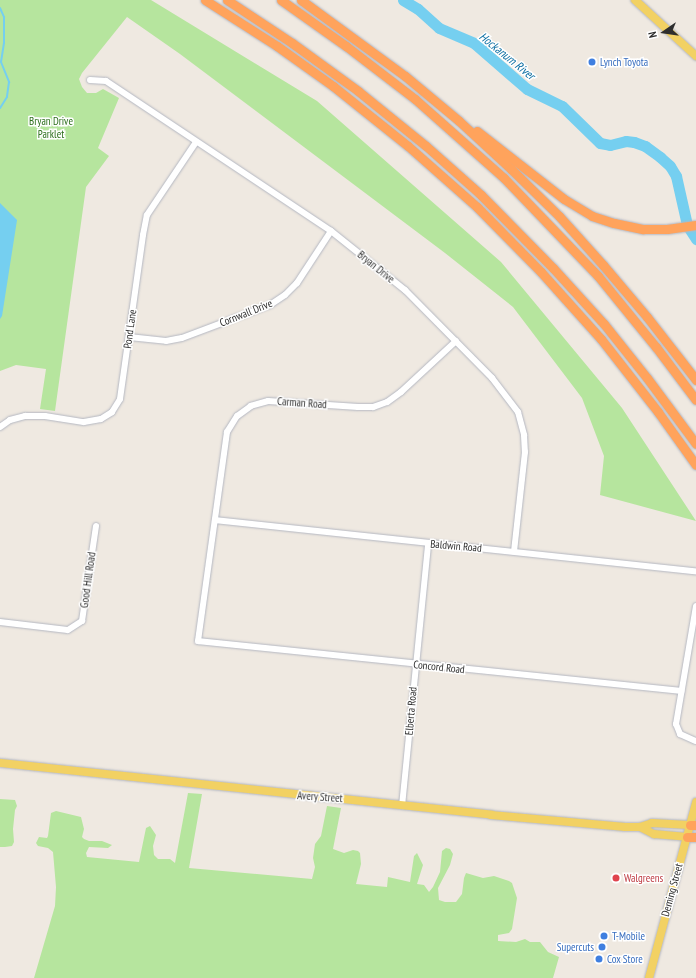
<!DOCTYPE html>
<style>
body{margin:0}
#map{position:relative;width:696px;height:978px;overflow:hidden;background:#efe9e1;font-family:"PT Sans Narrow",sans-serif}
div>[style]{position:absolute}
.green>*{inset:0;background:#b6e59e}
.water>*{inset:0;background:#75cff0}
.stream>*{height:2px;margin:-1px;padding:0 1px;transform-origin:1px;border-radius:1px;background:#75cff0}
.river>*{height:11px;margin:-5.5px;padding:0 5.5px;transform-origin:5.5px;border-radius:5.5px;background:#75cff0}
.roads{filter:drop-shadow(0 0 1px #b4b7c1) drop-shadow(0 0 1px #b4b7c1)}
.minor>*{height:6px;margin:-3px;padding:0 3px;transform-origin:3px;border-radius:3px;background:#fff}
.major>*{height:8px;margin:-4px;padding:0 4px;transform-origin:4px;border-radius:4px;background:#f2d163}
.highway>*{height:9px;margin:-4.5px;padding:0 4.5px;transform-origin:4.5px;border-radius:4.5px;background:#ffa35c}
.dots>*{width:11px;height:11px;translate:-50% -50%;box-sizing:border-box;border:2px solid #fff;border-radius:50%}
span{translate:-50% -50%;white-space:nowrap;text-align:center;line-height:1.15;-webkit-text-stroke:3px #fff;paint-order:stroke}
.shop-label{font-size:11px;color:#366cbe}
.left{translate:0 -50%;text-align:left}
.right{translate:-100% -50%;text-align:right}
.park-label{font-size:11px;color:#2c6e1b}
.street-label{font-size:11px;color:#2e2e2e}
.health-label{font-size:11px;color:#be3a42}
.water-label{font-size:12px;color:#0d6fa3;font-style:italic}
.north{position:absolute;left:644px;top:12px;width:40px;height:40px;-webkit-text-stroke:3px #fff;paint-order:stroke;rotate:257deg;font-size:11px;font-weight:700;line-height:16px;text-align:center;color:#2e2e2e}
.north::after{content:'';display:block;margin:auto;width:14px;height:18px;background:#2e2e2e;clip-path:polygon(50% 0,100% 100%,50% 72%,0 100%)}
</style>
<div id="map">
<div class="green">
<i style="clip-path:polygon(0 0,151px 0,317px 101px,501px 262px,622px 408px,696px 521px,600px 495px,604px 456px,582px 398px,513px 307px,445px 253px,180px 54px,127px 17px,82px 73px,79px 79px,82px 87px,87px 93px,96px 93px,103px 89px,119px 98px,98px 148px,109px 156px,86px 187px,55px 411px,40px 409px,46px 369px,16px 365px,0 371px)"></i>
<i style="clip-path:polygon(188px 793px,202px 794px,189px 868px,312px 879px,315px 867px,313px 858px,315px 844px,321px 836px,327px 806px,341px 808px,333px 849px,344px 853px,353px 850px,358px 851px,360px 853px,361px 864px,356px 884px,387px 887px,388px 877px,410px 882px,414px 856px,417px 853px,423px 865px,417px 884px,424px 885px,429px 892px,433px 887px,440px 872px,442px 851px,446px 848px,450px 849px,453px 854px,450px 865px,438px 888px,439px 900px,445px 902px,456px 902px,462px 894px,464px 878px,466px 873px,483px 878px,494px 876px,509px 881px,512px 883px,517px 898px,512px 929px,509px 933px,498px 935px,498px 941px,516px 942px,525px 939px,530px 942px,540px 942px,548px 952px,559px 957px,553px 978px,34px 978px,55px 906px,56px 887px,53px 852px,48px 848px,38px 846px,36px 843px,39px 837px,47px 838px,48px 836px,51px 813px,56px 811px,81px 817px,84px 829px,82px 837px,84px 839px,89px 841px,102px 841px,112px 845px,108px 848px,89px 847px,86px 853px,87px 857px,139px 862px,146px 828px,150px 826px,156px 835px,153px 846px,154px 855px,158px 859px,170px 859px,175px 863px)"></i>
<i style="clip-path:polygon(0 799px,15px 800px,17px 806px,15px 810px,13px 829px,14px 842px,12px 846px,5px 847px,0 847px)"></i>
</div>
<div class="water">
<i style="clip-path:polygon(0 203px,17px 220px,2px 316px,0 319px)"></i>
</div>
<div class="stream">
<i style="left:0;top:8px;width:10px;rotate:66deg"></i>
<i style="left:4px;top:17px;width:26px;rotate:90deg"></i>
<i style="left:4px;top:43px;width:19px;rotate:99deg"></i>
<i style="left:1px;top:62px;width:22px;rotate:68deg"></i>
<i style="left:9px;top:82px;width:15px;rotate:98deg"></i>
<i style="left:7px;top:97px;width:13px;rotate:122deg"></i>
</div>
<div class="river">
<i style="left:403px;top:0;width:17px;rotate:31deg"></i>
<i style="left:418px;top:9px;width:28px;rotate:42deg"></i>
<i style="left:439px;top:28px;width:38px;rotate:23deg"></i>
<i style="left:474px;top:43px;width:70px;rotate:41deg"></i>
<i style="left:527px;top:89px;width:39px;rotate:26deg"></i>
<i style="left:562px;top:106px;width:53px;rotate:44.2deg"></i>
<i style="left:600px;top:143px;width:10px;rotate:11deg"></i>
<i style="left:610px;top:145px;width:16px;rotate:-14deg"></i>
<i style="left:626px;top:141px;width:8px;rotate:7deg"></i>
<i style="left:634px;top:142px;width:12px;rotate:20deg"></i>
<i style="left:645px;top:146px;width:19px;rotate:36deg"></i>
<i style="left:660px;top:157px;width:13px;rotate:42deg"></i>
<i style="left:670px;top:166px;width:12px;rotate:59deg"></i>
<i style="left:676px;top:176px;width:50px;rotate:77.3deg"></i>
<i style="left:687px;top:225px;width:17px;rotate:57deg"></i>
</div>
<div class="roads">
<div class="minor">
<i style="left:90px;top:80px;width:16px;rotate:4deg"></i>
<i style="left:106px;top:81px;width:270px;rotate:33.7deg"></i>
<i style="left:331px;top:231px;width:95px;rotate:38.6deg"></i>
<i style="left:405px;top:290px;width:124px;rotate:45.3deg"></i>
<i style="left:492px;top:378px;width:43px;rotate:52.6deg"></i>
<i style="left:518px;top:412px;width:24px;rotate:75deg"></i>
<i style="left:524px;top:435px;width:17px;rotate:87deg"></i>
<i style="left:525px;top:452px;width:100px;rotate:96.3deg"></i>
<i style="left:129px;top:337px;width:37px;rotate:6deg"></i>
<i style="left:166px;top:341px;width:16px;rotate:-11deg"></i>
<i style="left:182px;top:338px;width:94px;rotate:-20.6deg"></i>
<i style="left:270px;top:305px;width:18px;rotate:-34deg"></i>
<i style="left:285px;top:295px;width:17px;rotate:-45deg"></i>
<i style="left:297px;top:283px;width:62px;rotate:-56.8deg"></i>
<i style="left:456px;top:341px;width:75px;rotate:137.2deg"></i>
<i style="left:401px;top:392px;width:17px;rotate:144deg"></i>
<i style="left:387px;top:402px;width:15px;rotate:160deg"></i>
<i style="left:373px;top:407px;width:15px;rotate:180deg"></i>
<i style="left:358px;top:407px;width:90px;rotate:-176.2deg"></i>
<i style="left:268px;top:401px;width:18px;rotate:164deg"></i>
<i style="left:251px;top:406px;width:17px;rotate:144deg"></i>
<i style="left:237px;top:416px;width:19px;rotate:122deg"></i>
<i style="left:227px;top:432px;width:211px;rotate:97.9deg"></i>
<i style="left:198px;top:641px;width:486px;rotate:5.9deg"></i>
<i style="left:0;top:427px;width:12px;rotate:-35deg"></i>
<i style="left:10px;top:420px;width:16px;rotate:-15deg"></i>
<i style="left:25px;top:416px;width:20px"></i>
<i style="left:45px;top:416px;width:39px;rotate:9deg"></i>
<i style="left:84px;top:422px;width:17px;rotate:-10deg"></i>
<i style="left:101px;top:419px;width:13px;rotate:-32deg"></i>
<i style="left:112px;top:412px;width:15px;rotate:-58deg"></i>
<i style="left:120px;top:399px;width:166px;rotate:-82deg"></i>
<i style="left:143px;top:235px;width:20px;rotate:-79deg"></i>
<i style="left:147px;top:215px;width:88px;rotate:-56.1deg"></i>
<i style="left:215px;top:520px;width:484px;rotate:6.1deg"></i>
<i style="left:696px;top:606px;width:120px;rotate:99.6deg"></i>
<i style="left:676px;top:724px;width:11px;rotate:68deg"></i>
<i style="left:680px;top:734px;width:17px;rotate:24deg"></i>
<i style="left:0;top:622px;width:68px;rotate:6.7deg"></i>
<i style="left:68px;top:630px;width:17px;rotate:-33deg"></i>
<i style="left:82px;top:621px;width:96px;rotate:-81.6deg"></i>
<i style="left:402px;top:806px;width:263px;rotate:-84.3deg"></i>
</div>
<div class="major">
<i style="left:635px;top:0;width:83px;rotate:42.6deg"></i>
<i style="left:0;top:763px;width:494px;rotate:6deg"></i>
<i style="left:491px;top:815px;width:135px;rotate:5.1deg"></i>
<i style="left:625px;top:827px;width:15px"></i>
<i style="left:640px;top:827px;width:13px;rotate:-18deg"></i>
<i style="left:652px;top:823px;width:38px;rotate:3deg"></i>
<i style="left:640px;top:827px;width:16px;rotate:27deg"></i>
<i style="left:654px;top:834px;width:33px;rotate:5deg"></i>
<i style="left:649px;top:978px;width:182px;rotate:-75deg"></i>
</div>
<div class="highway">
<i style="left:205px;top:0;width:85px;rotate:32.6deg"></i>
<i style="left:277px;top:46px;width:69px;rotate:35.5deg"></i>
<i style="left:333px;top:86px;width:96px;rotate:38.7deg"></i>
<i style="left:408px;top:146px;width:92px;rotate:41.5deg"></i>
<i style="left:477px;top:207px;width:91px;rotate:45.4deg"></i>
<i style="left:541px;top:272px;width:90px;rotate:48.2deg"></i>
<i style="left:601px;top:339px;width:93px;rotate:52deg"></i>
<i style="left:658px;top:412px;width:65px;rotate:54.4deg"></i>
<i style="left:227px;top:0;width:78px;rotate:33.5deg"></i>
<i style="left:292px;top:43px;width:82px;rotate:36deg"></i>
<i style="left:358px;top:91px;width:87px;rotate:39deg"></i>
<i style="left:426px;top:146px;width:74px;rotate:41.7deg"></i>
<i style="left:481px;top:195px;width:103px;rotate:45.4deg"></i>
<i style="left:553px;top:268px;width:76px;rotate:47.7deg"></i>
<i style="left:604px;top:324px;width:69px;rotate:51.5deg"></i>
<i style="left:647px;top:378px;width:82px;rotate:53.4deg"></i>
<i style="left:281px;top:0;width:80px;rotate:35.3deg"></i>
<i style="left:346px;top:46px;width:87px;rotate:37.5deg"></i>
<i style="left:415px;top:99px;width:119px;rotate:41.6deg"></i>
<i style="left:504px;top:178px;width:136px;rotate:46.2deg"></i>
<i style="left:598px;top:276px;width:92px;rotate:50.8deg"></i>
<i style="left:656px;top:347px;width:66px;rotate:53deg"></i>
<i style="left:301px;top:0;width:129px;rotate:36.2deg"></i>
<i style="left:405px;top:76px;width:70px;rotate:39.8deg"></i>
<i style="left:459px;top:121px;width:71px;rotate:42.7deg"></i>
<i style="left:511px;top:169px;width:67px;rotate:44.4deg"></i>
<i style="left:559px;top:216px;width:66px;rotate:48.1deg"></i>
<i style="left:603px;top:265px;width:68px;rotate:49.8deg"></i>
<i style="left:647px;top:317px;width:80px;rotate:52.1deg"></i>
<i style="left:477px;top:131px;width:110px;rotate:38deg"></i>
<i style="left:564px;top:199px;width:33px;rotate:31deg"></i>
<i style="left:592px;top:216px;width:23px;rotate:18deg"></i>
<i style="left:614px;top:223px;width:30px;rotate:12deg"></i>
<i style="left:643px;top:229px;width:24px"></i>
<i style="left:667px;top:229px;width:29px;rotate:-8deg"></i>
<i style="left:690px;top:825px;width:6px"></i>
<i style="left:687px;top:837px;width:9px"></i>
</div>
</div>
<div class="dots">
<i style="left:592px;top:62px;background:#3f7fe0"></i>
<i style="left:616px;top:878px;background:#e0444e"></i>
<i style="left:604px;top:936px;background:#3f7fe0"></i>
<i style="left:602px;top:947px;background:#3f7fe0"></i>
<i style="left:599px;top:959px;background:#3f7fe0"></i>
</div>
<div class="shop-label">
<span class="left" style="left:600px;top:62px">Lynch Toyota</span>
<span class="left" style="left:612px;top:936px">T-Mobile</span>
<span class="right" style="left:594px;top:947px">Supercuts</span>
<span class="left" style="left:607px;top:959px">Cox Store</span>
</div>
<div class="park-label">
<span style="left:51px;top:128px">Bryan Drive<br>Parklet</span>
</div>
<div class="street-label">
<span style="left:376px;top:267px;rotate:39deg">Bryan Drive</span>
<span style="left:246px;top:313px;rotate:-22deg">Cornwall Drive</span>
<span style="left:130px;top:329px;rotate:-82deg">Pond Lane</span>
<span style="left:302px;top:403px;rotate:4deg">Carman Road</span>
<span style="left:456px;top:546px;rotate:5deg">Baldwin Road</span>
<span style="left:88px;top:580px;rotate:-82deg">Good Hill Road</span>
<span style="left:439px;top:667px;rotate:6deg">Concord Road</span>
<span style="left:411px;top:711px;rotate:-85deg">Elberta Road</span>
<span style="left:320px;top:797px;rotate:4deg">Avery Street</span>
<span style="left:672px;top:890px;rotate:-75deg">Deming Street</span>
</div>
<div class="health-label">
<span class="left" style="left:624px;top:878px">Walgreens</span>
</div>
<div class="water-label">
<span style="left:507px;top:56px;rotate:39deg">Hockanum River</span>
</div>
<div class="north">N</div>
</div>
